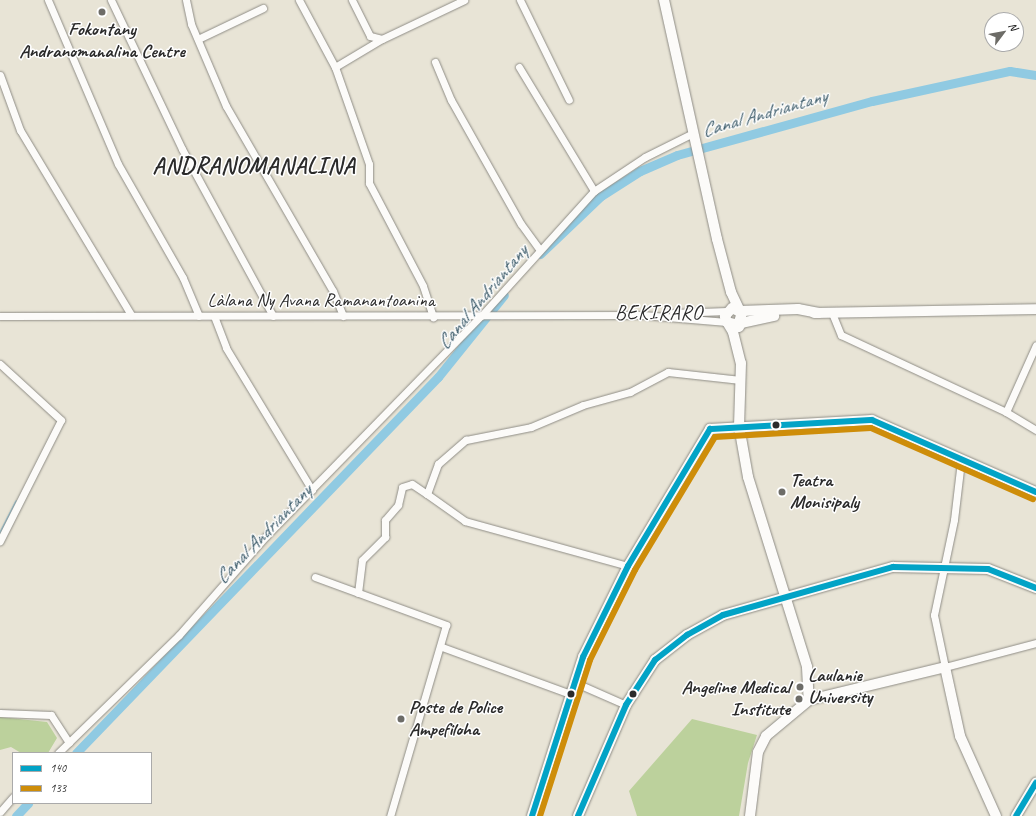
<!DOCTYPE html>
<meta charset="utf-8">
<style>
body{margin:0}
#map{position:relative;width:1036px;height:816px;overflow:hidden;background:#e8e4d6;font-family:Caveat,sans-serif}
div>[style]{position:absolute}
.green>*{inset:0;background:#bcd19c}
.stream>*{height:2.5px;margin:-1.25px;padding:0 1.25px;transform-origin:1.25px;border-radius:1.25px;background:#90cae2}
.canal>*{height:9px;margin:-4.5px;padding:0 4.5px;transform-origin:4.5px;border-radius:4.5px;background:#90cae2}
.roads{filter:drop-shadow(0 0 1px #8f8d86) drop-shadow(0 0 1px #8f8d86)}
.street>*{height:7px;margin:-3.5px;padding:0 3.5px;transform-origin:3.5px;border-radius:3.5px;background:#fcfbf9}
.secondary>*{height:10px;margin:-5px;padding:0 5px;transform-origin:5px;border-radius:5px;background:#fcfbf9}
.bus-1>*{height:6px;margin:-3px;padding:0 3px;transform-origin:3px;border-radius:3px;background:#02a3c6}
.bus-2>*{height:6px;margin:-3px;padding:0 3px;transform-origin:3px;border-radius:3px;background:#ce8d09}
.dots>*{width:11px;height:11px;translate:-50% -50%;box-sizing:border-box;border:2px solid #fff;border-radius:50%}
span{translate:-50% -50%;white-space:nowrap;text-align:center;line-height:1.15;-webkit-text-stroke:3px #fff;paint-order:stroke}
.poi-label{font-size:19px;color:#2b2b2b;font-weight:700}
.left{translate:0 -50%;text-align:left}
.right{translate:-100% -50%;text-align:right}
.street-label{font-size:19px;color:#2b2b2b}
.water-label{font-size:20px;color:#415f6d;font-style:italic}
.neighbourhood-label{font-size:20px;color:#2b2b2b;letter-spacing:1px}
.district-label{font-size:23px;color:#2b2b2b;font-weight:700;letter-spacing:1px}
.legend{position:absolute;left:12px;top:752px;width:140px;height:52px;box-sizing:border-box;background:#fff;border:1px solid #aaa;margin:0;padding:5px 7px;list-style:none;font-size:12px;color:#2b2b2b}
.legend li{display:flex;align-items:center;gap:8px;height:20px}
.legend b{width:20px;border:1px solid #aaa}
.north{position:absolute;left:984px;top:12px;width:40px;height:40px;box-sizing:border-box;background:#fff;border:1px solid #aaa;border-radius:50%;rotate:58deg;font-size:11px;font-weight:700;line-height:16px;text-align:center;color:#2b2b2b}
.north::after{content:'';display:block;margin:auto;width:14px;height:18px;background:#6d6c67;clip-path:polygon(50% 0,100% 100%,50% 72%,0 100%)}
</style>
<div id="map">
<div class="green">
<i style="clip-path:polygon(0 717px,47px 722px,57px 738px,48px 753px,21px 753px,11px 747px,0 750px)"></i>
<i style="clip-path:polygon(692px 719px,757px 735px,748px 763px,739px 816px,637px 816px,629px 791px)"></i>
</div>
<div class="stream">
<i style="left:0;top:533px;width:35px;rotate:-63deg"></i>
</div>
<div class="canal">
<i style="left:540px;top:254px;width:84px;rotate:-43.6deg"></i>
<i style="left:601px;top:196px;width:46px;rotate:-32.7deg"></i>
<i style="left:640px;top:171px;width:40px;rotate:-23.4deg"></i>
<i style="left:677px;top:155px;width:202px;rotate:-15.5deg"></i>
<i style="left:872px;top:101px;width:141px;rotate:-12.3deg"></i>
<i style="left:1010px;top:71px;width:26px;rotate:9deg"></i>
<i style="left:76px;top:753px;width:522px;rotate:-46.09deg"></i>
<i style="left:438px;top:377px;width:105px;rotate:-51.2deg"></i>
<i style="left:16px;top:816px;width:18px;rotate:-47deg"></i>
</div>
<div class="roads">
<div class="street">
<i style="left:48px;top:0;width:178px;rotate:66.9deg"></i>
<i style="left:118px;top:164px;width:131px;rotate:60.3deg"></i>
<i style="left:183px;top:278px;width:41px;rotate:67.2deg"></i>
<i style="left:111px;top:0;width:165px;rotate:64.5deg"></i>
<i style="left:182px;top:149px;width:190px;rotate:61.4deg"></i>
<i style="left:186px;top:0;width:25px;rotate:78deg"></i>
<i style="left:191px;top:24px;width:89px;rotate:66.9deg"></i>
<i style="left:226px;top:106px;width:214px;rotate:60deg"></i>
<i style="left:333px;top:291px;width:27px;rotate:68deg"></i>
<i style="left:299px;top:0;width:76px;rotate:61.8deg"></i>
<i style="left:335px;top:67px;width:103px;rotate:70.7deg"></i>
<i style="left:369px;top:164px;width:19px;rotate:90deg"></i>
<i style="left:369px;top:183px;width:116px;rotate:62.3deg"></i>
<i style="left:423px;top:286px;width:33px;rotate:72deg"></i>
<i style="left:352px;top:0;width:40px;rotate:63.4deg"></i>
<i style="left:370px;top:36px;width:12px;rotate:14deg"></i>
<i style="left:382px;top:39px;width:91px;rotate:-25.4deg"></i>
<i style="left:520px;top:0;width:111px;rotate:63.9deg"></i>
<i style="left:198px;top:39px;width:72px;rotate:-25.5deg"></i>
<i style="left:435px;top:62px;width:41px;rotate:67.2deg"></i>
<i style="left:451px;top:100px;width:142px;rotate:60.6deg"></i>
<i style="left:521px;top:224px;width:32px;rotate:54deg"></i>
<i style="left:335px;top:67px;width:55px;rotate:-30.8deg"></i>
<i style="left:519px;top:67px;width:145px;rotate:58.8deg"></i>
<i style="left:0;top:75px;width:59px;rotate:70deg"></i>
<i style="left:20px;top:130px;width:216px;rotate:59deg"></i>
<i style="left:673px;top:313px;width:54px;rotate:-2.1deg"></i>
<i style="left:832px;top:313px;width:24px;rotate:68deg"></i>
<i style="left:841px;top:335px;width:182px;rotate:25deg"></i>
<i style="left:1006px;top:412px;width:73px;rotate:-65.9deg"></i>
<i style="left:0;top:316px;width:643px;rotate:-0.09deg"></i>
<i style="left:643px;top:315px;width:84px;rotate:4.8deg"></i>
<i style="left:214px;top:316px;width:34px;rotate:69deg"></i>
<i style="left:226px;top:348px;width:166px;rotate:58.8deg"></i>
<i style="left:0;top:364px;width:83px;rotate:42.6deg"></i>
<i style="left:61px;top:420px;width:136px;rotate:116.8deg"></i>
<i style="left:1006px;top:412px;width:35px;rotate:31deg"></i>
<i style="left:961px;top:461px;width:59px;rotate:96.8deg"></i>
<i style="left:954px;top:520px;width:97px;rotate:101.9deg"></i>
<i style="left:934px;top:615px;width:53px;rotate:78.1deg"></i>
<i style="left:945px;top:667px;width:94px;rotate:-14.8deg"></i>
<i style="left:628px;top:566px;width:169px;rotate:-164.6deg"></i>
<i style="left:465px;top:521px;width:47px;rotate:-144.6deg"></i>
<i style="left:427px;top:494px;width:32px;rotate:-70deg"></i>
<i style="left:438px;top:464px;width:37px;rotate:-41deg"></i>
<i style="left:466px;top:440px;width:66px;rotate:-11.3deg"></i>
<i style="left:531px;top:427px;width:56px;rotate:-22.9deg"></i>
<i style="left:583px;top:405px;width:49px;rotate:-15.5deg"></i>
<i style="left:630px;top:392px;width:43px;rotate:-27.8deg"></i>
<i style="left:668px;top:372px;width:73px;rotate:6.3deg"></i>
<i style="left:315px;top:577px;width:140px;rotate:20.1deg"></i>
<i style="left:446px;top:625px;width:199px;rotate:106.3deg"></i>
<i style="left:358px;top:593px;width:33px;rotate:-83deg"></i>
<i style="left:362px;top:560px;width:33px;rotate:-45deg"></i>
<i style="left:385px;top:537px;width:17px;rotate:-90deg"></i>
<i style="left:385px;top:520px;width:20px;rotate:-49deg"></i>
<i style="left:398px;top:505px;width:18px;rotate:-77deg"></i>
<i style="left:402px;top:487px;width:10px;rotate:-17deg"></i>
<i style="left:412px;top:484px;width:18px;rotate:34deg"></i>
<i style="left:442px;top:647px;width:140px;rotate:20.1deg"></i>
<i style="left:576px;top:683px;width:55px;rotate:23.7deg"></i>
<i style="left:0;top:713px;width:51px;rotate:2.2deg"></i>
<i style="left:51px;top:715px;width:33px;rotate:57deg"></i>
<i style="left:58px;top:753px;width:169px;rotate:-44.3deg"></i>
<i style="left:179px;top:635px;width:132px;rotate:-48.7deg"></i>
<i style="left:266px;top:536px;width:308px;rotate:-45.7deg"></i>
<i style="left:481px;top:316px;width:169px;rotate:-47.9deg"></i>
<i style="left:594px;top:191px;width:61px;rotate:-33.7deg"></i>
<i style="left:645px;top:157px;width:54px;rotate:-26.6deg"></i>
<i style="left:0;top:812px;width:20px;rotate:-49deg"></i>
</div>
<div class="secondary">
<i style="left:664px;top:0;width:245px;rotate:77.5deg"></i>
<i style="left:717px;top:239px;width:55px;rotate:75.2deg"></i>
<i style="left:731px;top:292px;width:21px;rotate:65deg"></i>
<i style="left:740px;top:311px;width:58px;rotate:-2deg"></i>
<i style="left:798px;top:309px;width:21px;rotate:11deg"></i>
<i style="left:814px;top:313px;width:222px;rotate:-1deg"></i>
<i style="left:727px;top:322px;width:11px;rotate:15deg"></i>
<i style="left:738px;top:325px;width:13px;rotate:-72deg"></i>
<i style="left:742px;top:313px;width:11px;rotate:-153deg"></i>
<i style="left:732px;top:308px;width:11px;rotate:131deg"></i>
<i style="left:725px;top:316px;width:6px;rotate:72deg"></i>
<i style="left:727px;top:322px;width:12px;rotate:59deg"></i>
<i style="left:733px;top:332px;width:32px;rotate:76deg"></i>
<i style="left:741px;top:363px;width:63px;rotate:91.8deg"></i>
<i style="left:739px;top:426px;width:52px;rotate:80deg"></i>
<i style="left:748px;top:477px;width:199px;rotate:72.7deg"></i>
<i style="left:807px;top:667px;width:33px;rotate:87deg"></i>
<i style="left:739px;top:327px;width:4px;rotate:-63deg"></i>
<i style="left:741px;top:323px;width:34px;rotate:-12deg"></i>
<i style="left:532px;top:816px;width:167px;rotate:-72.2deg"></i>
<i style="left:583px;top:657px;width:102px;rotate:-63.7deg"></i>
<i style="left:628px;top:566px;width:160px;rotate:-59.1deg"></i>
<i style="left:710px;top:429px;width:162px;rotate:-3.2deg"></i>
<i style="left:872px;top:420px;width:179px;rotate:23.7deg"></i>
<i style="left:578px;top:816px;width:121px;rotate:-66.6deg"></i>
<i style="left:626px;top:705px;width:54px;rotate:-57.2deg"></i>
<i style="left:655px;top:660px;width:41px;rotate:-38deg"></i>
<i style="left:687px;top:635px;width:41px;rotate:-29.1deg"></i>
<i style="left:723px;top:615px;width:177px;rotate:-15.8deg"></i>
<i style="left:893px;top:567px;width:95px;rotate:1.2deg"></i>
<i style="left:988px;top:569px;width:52px;rotate:21.6deg"></i>
<i style="left:750px;top:816px;width:64px;rotate:-82.9deg"></i>
<i style="left:758px;top:752px;width:18px;rotate:-63deg"></i>
<i style="left:766px;top:736px;width:56px;rotate:-39.9deg"></i>
<i style="left:809px;top:700px;width:140px;rotate:-13.6deg"></i>
<i style="left:945px;top:667px;width:71px;rotate:77.7deg"></i>
<i style="left:960px;top:736px;width:88px;rotate:65.8deg"></i>
<i style="left:1016px;top:816px;width:39px;rotate:-59deg"></i>
</div>
</div>
<div class="bus-1">
<i style="left:532px;top:816px;width:167px;rotate:-72.2deg"></i>
<i style="left:583px;top:657px;width:102px;rotate:-63.7deg"></i>
<i style="left:628px;top:566px;width:160px;rotate:-59.1deg"></i>
<i style="left:710px;top:429px;width:162px;rotate:-3.2deg"></i>
<i style="left:872px;top:420px;width:179px;rotate:23.7deg"></i>
<i style="left:578px;top:816px;width:121px;rotate:-66.6deg"></i>
<i style="left:626px;top:705px;width:54px;rotate:-57.2deg"></i>
<i style="left:655px;top:660px;width:41px;rotate:-38deg"></i>
<i style="left:687px;top:635px;width:41px;rotate:-29.1deg"></i>
<i style="left:723px;top:615px;width:177px;rotate:-15.8deg"></i>
<i style="left:893px;top:567px;width:95px;rotate:1.2deg"></i>
<i style="left:988px;top:569px;width:52px;rotate:21.6deg"></i>
<i style="left:1016px;top:816px;width:39px;rotate:-59deg"></i>
</div>
<div class="bus-2">
<i style="left:540px;top:816px;width:164px;rotate:-72.2deg"></i>
<i style="left:590px;top:660px;width:101px;rotate:-63.4deg"></i>
<i style="left:635px;top:570px;width:155px;rotate:-59deg"></i>
<i style="left:715px;top:437px;width:156px;rotate:-3.3deg"></i>
<i style="left:871px;top:428px;width:177px;rotate:23.7deg"></i>
</div>
<div class="dots">
<i style="left:102px;top:12px;background:#6d6c67"></i>
<i style="left:776px;top:425px;background:#2b2b2b"></i>
<i style="left:782px;top:492px;background:#6d6c67"></i>
<i style="left:800px;top:687px;background:#6d6c67"></i>
<i style="left:571px;top:694px;background:#2b2b2b"></i>
<i style="left:633px;top:694px;background:#2b2b2b"></i>
<i style="left:799px;top:699px;background:#6d6c67"></i>
<i style="left:401px;top:719px;background:#6d6c67"></i>
</div>
<div class="poi-label">
<span style="left:102px;top:41px">Fokontany<br>Andranomanalina Centre</span>
<span class="left" style="left:790px;top:492px">Teatra<br>Monisipaly</span>
<span class="left" style="left:808px;top:687px">Laulanie<br>University</span>
<span class="right" style="left:790px;top:699px">Angeline Medical<br>Institute</span>
<span class="left" style="left:409px;top:719px">Poste de Police<br>Ampefiloha</span>
</div>
<div class="street-label">
<span style="left:321px;top:301px">Làlana Ny Avana Ramanantoanina</span>
</div>
<div class="water-label">
<span style="left:764px;top:113px;rotate:-16deg">Canal Andriantany</span>
<span style="left:482px;top:297px;rotate:-50deg">Canal Andriantany</span>
<span style="left:263px;top:534px;rotate:-46deg">Canal Andriantany</span>
</div>
<div class="neighbourhood-label">
<span style="left:659px;top:312px">BEKIRARO</span>
</div>
<div class="district-label">
<span style="left:254px;top:166px">ANDRANOMANALINA</span>
</div>
<ul class="legend">
<li><b style="height:5px;background:#02a3c6"></b>140</li>
<li><b style="height:5px;background:#ce8d09"></b>133</li>
</ul>
<div class="north">N</div>
</div>
